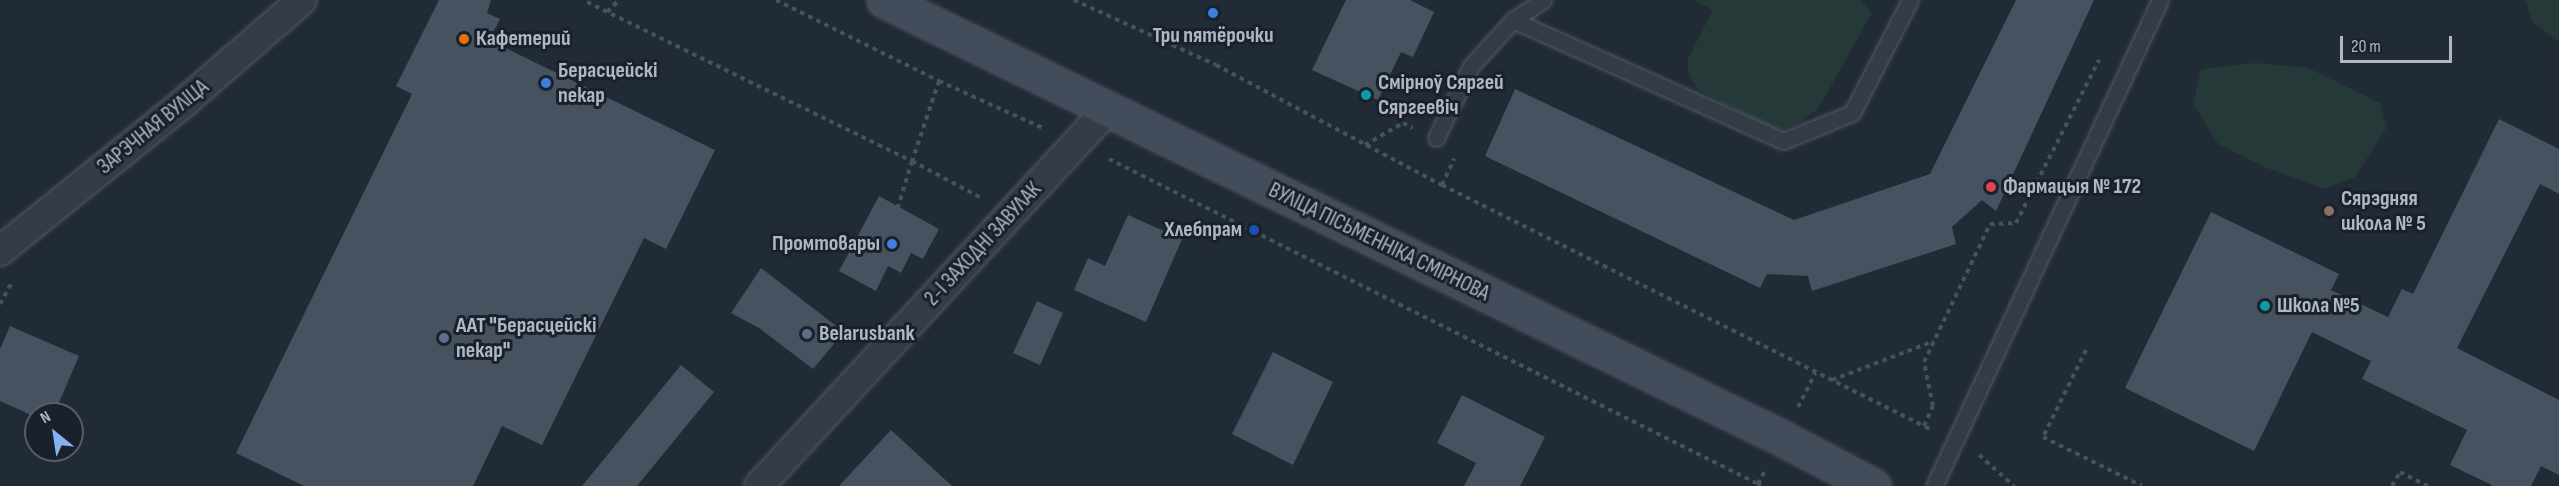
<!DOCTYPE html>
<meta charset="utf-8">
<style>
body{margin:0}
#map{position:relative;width:2559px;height:486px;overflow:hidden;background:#212b36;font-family:"Sofia Sans Condensed",sans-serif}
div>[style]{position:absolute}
.green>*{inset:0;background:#263939}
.building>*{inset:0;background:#475260}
.path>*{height:4px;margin-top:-2px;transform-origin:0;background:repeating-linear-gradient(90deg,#425557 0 4.5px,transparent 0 9px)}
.roads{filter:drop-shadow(0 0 2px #525a64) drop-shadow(0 0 2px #525a64)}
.service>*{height:15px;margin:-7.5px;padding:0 7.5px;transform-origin:7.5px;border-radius:7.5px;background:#343c47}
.minor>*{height:28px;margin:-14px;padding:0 14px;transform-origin:14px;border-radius:14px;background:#343c47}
.secondary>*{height:33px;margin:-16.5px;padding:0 16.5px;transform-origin:16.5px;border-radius:16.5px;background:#424c5a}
.dots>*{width:16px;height:16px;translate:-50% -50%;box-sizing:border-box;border:3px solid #1a212b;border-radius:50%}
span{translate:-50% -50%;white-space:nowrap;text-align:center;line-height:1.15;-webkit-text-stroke:6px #1a212b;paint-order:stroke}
.poi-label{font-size:22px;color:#aeb7c3;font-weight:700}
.left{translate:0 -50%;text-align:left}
.right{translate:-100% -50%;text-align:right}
.street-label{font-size:22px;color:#aeb7c3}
.north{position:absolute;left:24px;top:402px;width:60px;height:60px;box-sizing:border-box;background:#1a212b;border:2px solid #555d68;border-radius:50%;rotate:330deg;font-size:16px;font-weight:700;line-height:24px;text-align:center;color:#aeb7c3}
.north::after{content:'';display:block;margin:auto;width:21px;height:27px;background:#84b2f3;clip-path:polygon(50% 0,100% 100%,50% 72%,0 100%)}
.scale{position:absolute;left:2340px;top:36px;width:112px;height:27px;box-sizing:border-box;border:3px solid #aeb7c3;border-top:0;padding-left:8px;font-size:18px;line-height:21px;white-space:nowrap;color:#aeb7c3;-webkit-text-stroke:4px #1a212b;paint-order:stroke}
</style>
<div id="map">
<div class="green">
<i style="clip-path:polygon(1694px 0,1860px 0,1872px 13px,1818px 109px,1797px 125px,1777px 130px,1700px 91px,1690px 78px,1687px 61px,1713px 10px)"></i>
<i style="clip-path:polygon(2526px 0,2559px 0,2559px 42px,2532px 22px)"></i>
<i style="clip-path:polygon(2255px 63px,2308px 68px,2380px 103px,2387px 127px,2355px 177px,2325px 189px,2267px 168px,2218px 144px,2193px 104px,2201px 69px)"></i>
</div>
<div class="building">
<i style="clip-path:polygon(439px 0,491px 0,487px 13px,500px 19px,489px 40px,715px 150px,666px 249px,644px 238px,542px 445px,502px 426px,473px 486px,304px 486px,236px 453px,412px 94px,396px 86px)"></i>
<i style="clip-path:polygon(1346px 0,1410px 0,1434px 12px,1413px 57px,1401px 52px,1378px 100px,1312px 70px)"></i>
<i style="clip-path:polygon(2016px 0,2094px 0,1996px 211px,1982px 200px,1952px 227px,1956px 244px,1812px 291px,1808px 276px,1767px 274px,1760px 288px,1485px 156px,1515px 89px,1794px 220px,1930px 174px)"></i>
<i style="clip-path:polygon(2499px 119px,2559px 149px,2559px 194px,2540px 184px,2457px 348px,2559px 400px,2559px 475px,2541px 466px,2531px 486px,2494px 486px,2450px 465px,2467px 430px,2362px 379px,2371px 361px,2312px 332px,2254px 451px,2125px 388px,2211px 212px,2339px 274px,2331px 290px,2388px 317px,2402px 289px,2413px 294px)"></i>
<i style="clip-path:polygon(879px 196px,939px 229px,923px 259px,911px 253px,901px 273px,888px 266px,876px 291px,839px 271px)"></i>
<i style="clip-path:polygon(1128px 215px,1182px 239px,1146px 322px,1074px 290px,1088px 258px,1105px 266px)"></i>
<i style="clip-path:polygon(761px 268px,844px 332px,813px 369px,759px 328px,731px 313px)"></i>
<i style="clip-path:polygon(1037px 301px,1063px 313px,1040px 365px,1013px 353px)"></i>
<i style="clip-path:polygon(10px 326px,79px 356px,54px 414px,29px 414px,0 401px,0 349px)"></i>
<i style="clip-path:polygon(1273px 352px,1333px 382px,1293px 465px,1232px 434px)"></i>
<i style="clip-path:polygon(681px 365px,714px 392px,637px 486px,582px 486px)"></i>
<i style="clip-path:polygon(1462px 395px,1545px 437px,1520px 486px,1464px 486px,1476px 463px,1437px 443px)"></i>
<i style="clip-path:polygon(891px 430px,952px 486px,839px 486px)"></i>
</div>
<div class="path">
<i style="left:776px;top:0;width:182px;rotate:26.4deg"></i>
<i style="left:939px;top:81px;width:84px;rotate:108.6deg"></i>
<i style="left:912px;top:161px;width:78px;rotate:28.2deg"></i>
<i style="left:1074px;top:0;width:156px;rotate:24.6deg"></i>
<i style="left:1216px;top:65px;width:256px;rotate:28deg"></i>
<i style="left:1442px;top:185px;width:546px;rotate:26.57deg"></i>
<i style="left:587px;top:2px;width:362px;rotate:26.1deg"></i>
<i style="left:912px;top:161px;width:48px;rotate:106.9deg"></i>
<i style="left:607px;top:12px;width:17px;rotate:-45deg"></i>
<i style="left:939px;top:81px;width:116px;rotate:24.4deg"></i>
<i style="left:1365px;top:145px;width:44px;rotate:-30.1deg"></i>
<i style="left:1403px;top:123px;width:11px;rotate:27deg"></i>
<i style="left:1109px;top:159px;width:726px;rotate:26.6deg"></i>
<i style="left:1442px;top:185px;width:29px;rotate:-65deg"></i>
<i style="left:0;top:304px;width:23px;rotate:-61deg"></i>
<i style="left:2086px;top:350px;width:97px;rotate:116.3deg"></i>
<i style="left:2043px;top:437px;width:110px;rotate:26.3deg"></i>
<i style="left:1832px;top:380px;width:109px;rotate:-20.9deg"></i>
<i style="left:1798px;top:407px;width:38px;rotate:-63deg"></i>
<i style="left:1924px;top:426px;width:22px;rotate:-66deg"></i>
<i style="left:1933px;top:406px;width:45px;rotate:-101.6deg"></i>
<i style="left:1924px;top:362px;width:153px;rotate:-64.4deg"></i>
<i style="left:1990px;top:224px;width:26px;rotate:-2deg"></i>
<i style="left:2016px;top:223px;width:183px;rotate:-63deg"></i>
<i style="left:1979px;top:455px;width:47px;rotate:41.5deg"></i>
<i style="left:1761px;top:486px;width:4px;rotate:-146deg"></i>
<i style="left:1758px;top:484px;width:16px;rotate:-63deg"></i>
<i style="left:2392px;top:486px;width:16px;rotate:-60deg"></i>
<i style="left:2400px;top:472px;width:31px;rotate:27deg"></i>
<i style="left:2493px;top:486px;width:1px;rotate:-90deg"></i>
</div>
<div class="roads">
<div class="service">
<i style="left:1543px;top:0;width:36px;rotate:146deg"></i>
<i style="left:1513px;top:20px;width:296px;rotate:24.1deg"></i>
<i style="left:1783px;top:141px;width:74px;rotate:-22.1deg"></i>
<i style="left:1852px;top:113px;width:127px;rotate:-62.8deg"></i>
<i style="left:1436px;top:138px;width:80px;rotate:-64.1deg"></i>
<i style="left:1471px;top:66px;width:62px;rotate:-47.6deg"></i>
<i style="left:1934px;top:486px;width:536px;rotate:-65.06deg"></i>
</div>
<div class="minor">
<i style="left:0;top:251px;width:240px;rotate:-38.9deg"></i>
<i style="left:187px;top:100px;width:152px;rotate:-41deg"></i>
<i style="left:759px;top:486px;width:515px;rotate:-47.2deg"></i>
</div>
<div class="secondary">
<i style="left:884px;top:0;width:999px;rotate:26deg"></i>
<i style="left:1782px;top:438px;width:103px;rotate:27.8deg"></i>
</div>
</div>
<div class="dots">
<i style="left:1213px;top:13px;background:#3f7fe0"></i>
<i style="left:464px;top:39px;background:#e8710a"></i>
<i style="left:546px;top:83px;background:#3f7fe0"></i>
<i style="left:1366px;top:95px;background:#0f9aa8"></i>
<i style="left:1991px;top:187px;background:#e0444e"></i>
<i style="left:2329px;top:211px;background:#8d6e63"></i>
<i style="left:1254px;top:230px;background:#1a4fb4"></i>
<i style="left:892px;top:244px;background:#3f7fe0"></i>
<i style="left:2265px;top:306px;background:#0f9aa8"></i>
<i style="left:807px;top:334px;background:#5c6f8a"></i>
<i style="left:444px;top:338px;background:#5c6f8a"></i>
</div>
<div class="poi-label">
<span style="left:1213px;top:36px">Три пятёрочки</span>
<span class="left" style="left:476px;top:39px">Кафетерий</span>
<span class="left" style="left:558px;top:83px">Берасцейскі<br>пекар</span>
<span class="left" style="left:1378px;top:95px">Смірноў Сяргей<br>Сяргеевіч</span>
<span class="left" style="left:2003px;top:187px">Фармацыя № 172</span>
<span class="left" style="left:2341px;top:211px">Сярэдняя<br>школа № 5</span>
<span class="right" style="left:1242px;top:230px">Хлебпрам</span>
<span class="right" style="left:880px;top:244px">Промтовары</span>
<span class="left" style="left:2277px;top:306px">Школа №5</span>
<span class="left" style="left:456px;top:338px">ААТ "Берасцейскі<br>пекар"</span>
<span class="left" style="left:819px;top:334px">Belarusbank</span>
</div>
<div class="street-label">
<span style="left:153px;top:127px;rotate:-39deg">ЗАРЭЧНАЯ ВУЛІЦА</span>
<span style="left:1379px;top:242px;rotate:26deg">ВУЛІЦА ПІСЬМЕННІКА СМІРНОВА</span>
<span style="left:983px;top:244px;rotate:-47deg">2-І ЗАХОДНІ ЗАВУЛАК</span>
</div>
<div class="north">N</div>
<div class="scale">20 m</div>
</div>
